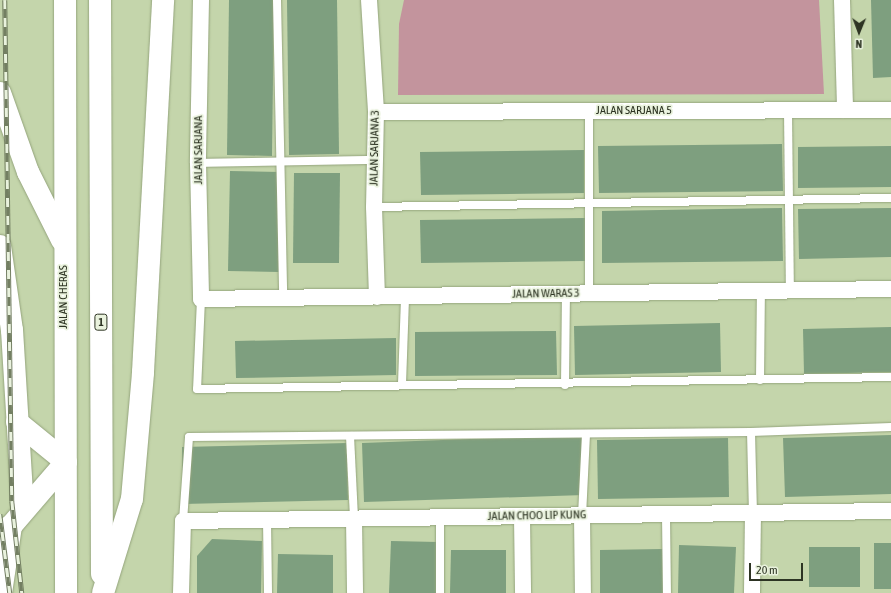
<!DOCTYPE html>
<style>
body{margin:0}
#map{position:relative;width:891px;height:593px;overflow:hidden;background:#c4d5ab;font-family:"Asap Condensed",sans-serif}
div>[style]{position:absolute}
.green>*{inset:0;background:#c3949d}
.building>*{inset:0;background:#7e9f7f}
.roads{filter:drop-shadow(0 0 1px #94a47c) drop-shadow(0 0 1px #94a47c)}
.service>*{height:8px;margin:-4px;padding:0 4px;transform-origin:4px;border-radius:4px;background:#fff}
.minor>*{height:16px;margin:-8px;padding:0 8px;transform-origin:8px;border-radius:8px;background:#fff}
.trunk>*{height:22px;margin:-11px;padding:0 11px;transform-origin:11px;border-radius:11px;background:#fff}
.rail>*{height:4.5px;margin-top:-2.25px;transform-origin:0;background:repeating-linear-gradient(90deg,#e9f2dd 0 9px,#737f62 0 18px);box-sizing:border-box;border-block:1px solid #737f62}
span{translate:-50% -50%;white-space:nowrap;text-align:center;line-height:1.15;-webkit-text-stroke:3.5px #e9f2dd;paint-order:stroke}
.shield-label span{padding:1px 3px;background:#e9f2dd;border:1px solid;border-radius:3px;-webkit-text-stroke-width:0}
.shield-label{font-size:11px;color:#2d3423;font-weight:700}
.street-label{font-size:12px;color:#2d3423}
.north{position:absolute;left:839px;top:12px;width:40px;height:40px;-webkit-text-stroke:3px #e9f2dd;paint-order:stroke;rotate:181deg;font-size:11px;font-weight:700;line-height:16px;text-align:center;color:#2d3423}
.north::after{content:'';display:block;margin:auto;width:14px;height:18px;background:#2d3423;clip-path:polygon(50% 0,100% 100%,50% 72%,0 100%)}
.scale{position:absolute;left:749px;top:563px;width:54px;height:18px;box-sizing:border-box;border:2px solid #2d3423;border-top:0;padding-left:5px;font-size:12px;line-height:14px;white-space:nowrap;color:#2d3423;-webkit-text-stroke:3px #e9f2dd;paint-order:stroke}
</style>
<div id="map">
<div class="green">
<i style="clip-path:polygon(404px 0,819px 0,824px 94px,398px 95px,399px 24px)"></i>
</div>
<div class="building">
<i style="clip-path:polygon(229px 0,274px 0,272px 156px,227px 155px)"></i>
<i style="clip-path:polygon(287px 0,337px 0,339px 154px,289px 155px)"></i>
<i style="clip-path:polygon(871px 0,891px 0,891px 77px,873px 78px)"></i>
<i style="clip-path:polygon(782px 144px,783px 191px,599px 193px,598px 146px)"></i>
<i style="clip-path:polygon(891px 146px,891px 187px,798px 188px,798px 147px)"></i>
<i style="clip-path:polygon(584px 150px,584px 193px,421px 195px,420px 152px)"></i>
<i style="clip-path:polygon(230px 171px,280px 172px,279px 272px,228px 271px)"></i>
<i style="clip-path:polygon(294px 173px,340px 173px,339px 263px,293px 263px)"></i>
<i style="clip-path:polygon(782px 208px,783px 261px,602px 263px,602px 211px)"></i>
<i style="clip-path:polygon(891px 208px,891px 257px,799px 259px,798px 209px)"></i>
<i style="clip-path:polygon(585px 218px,585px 261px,421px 263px,420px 220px)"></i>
<i style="clip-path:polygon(720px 323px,721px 372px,575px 375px,574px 326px)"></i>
<i style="clip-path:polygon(891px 327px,891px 372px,804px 374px,803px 329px)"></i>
<i style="clip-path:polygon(556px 331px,557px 375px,415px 376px,415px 332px)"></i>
<i style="clip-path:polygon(396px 338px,396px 375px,236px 378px,235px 341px)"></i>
<i style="clip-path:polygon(582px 435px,584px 495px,364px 502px,362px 443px)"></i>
<i style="clip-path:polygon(891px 435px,891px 494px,785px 497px,783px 438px)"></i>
<i style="clip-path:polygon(728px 438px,729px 497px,598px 499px,597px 440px)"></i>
<i style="clip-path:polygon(347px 443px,348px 500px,183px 504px,182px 447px)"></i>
<i style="clip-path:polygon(212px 539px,262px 541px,261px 593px,197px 593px,197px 556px)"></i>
<i style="clip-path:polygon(391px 541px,438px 542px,436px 593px,389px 593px)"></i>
<i style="clip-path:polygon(874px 543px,891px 543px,891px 589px,874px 589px)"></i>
<i style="clip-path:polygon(679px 545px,736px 547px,734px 593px,678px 593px)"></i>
<i style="clip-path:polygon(809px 547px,860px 547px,860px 587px,809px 587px)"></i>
<i style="clip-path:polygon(663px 549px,663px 593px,600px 593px,600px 550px)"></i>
<i style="clip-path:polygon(451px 550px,506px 550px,506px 593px,450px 593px)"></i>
<i style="clip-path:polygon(278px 554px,333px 555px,333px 593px,277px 593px)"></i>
</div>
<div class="roads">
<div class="service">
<i style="left:277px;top:0;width:298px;rotate:88.8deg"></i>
<i style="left:788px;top:110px;width:180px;rotate:89.4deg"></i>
<i style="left:198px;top:163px;width:178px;rotate:-1deg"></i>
<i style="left:374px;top:207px;width:517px;rotate:-1deg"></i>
<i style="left:589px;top:293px;width:182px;rotate:-90deg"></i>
<i style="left:201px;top:299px;width:90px;rotate:92.5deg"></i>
<i style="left:197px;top:389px;width:694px;rotate:-0.99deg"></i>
<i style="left:760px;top:380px;width:89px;rotate:-89.4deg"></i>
<i style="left:402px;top:384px;width:88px;rotate:-88deg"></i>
<i style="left:565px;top:385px;width:91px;rotate:-89.4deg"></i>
<i style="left:751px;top:432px;width:82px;rotate:88.6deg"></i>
<i style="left:350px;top:436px;width:83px;rotate:87.2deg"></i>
<i style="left:666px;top:515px;width:78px;rotate:89.3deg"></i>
<i style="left:582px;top:516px;width:82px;rotate:-87.2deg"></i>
<i style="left:440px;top:518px;width:75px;rotate:90deg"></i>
<i style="left:267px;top:520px;width:73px;rotate:89.2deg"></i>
<i style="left:183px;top:521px;width:84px;rotate:-85.9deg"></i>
<i style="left:189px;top:437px;width:562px;rotate:-0.51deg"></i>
<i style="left:751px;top:432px;width:140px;rotate:-2deg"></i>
</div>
<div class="minor">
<i style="left:201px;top:0;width:163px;rotate:91.1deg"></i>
<i style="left:198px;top:163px;width:136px;rotate:88.7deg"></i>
<i style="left:201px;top:299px;width:690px;rotate:-0.83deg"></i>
<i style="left:369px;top:0;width:112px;rotate:86.4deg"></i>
<i style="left:376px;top:112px;width:95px;rotate:91.2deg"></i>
<i style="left:374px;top:207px;width:90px;rotate:88.1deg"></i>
<i style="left:842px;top:0;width:110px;rotate:88.4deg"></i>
<i style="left:376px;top:112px;width:515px;rotate:-0.22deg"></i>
<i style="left:582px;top:516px;width:77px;rotate:89.3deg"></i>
<i style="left:522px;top:517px;width:76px;rotate:89.2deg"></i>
<i style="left:354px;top:519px;width:74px;rotate:89.2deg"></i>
<i style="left:181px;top:593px;width:72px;rotate:-88.4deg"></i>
<i style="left:183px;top:521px;width:708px;rotate:-0.81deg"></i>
<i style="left:752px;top:593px;width:79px;rotate:-89.3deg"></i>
</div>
<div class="trunk">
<i style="left:65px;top:0;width:593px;rotate:89.9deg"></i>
<i style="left:100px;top:0;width:574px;rotate:89.8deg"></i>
<i style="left:0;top:93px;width:84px;rotate:70.5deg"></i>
<i style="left:28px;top:172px;width:76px;rotate:63.4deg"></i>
<i style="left:0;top:246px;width:85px;rotate:81.9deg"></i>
<i style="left:12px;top:330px;width:181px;rotate:86.5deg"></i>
<i style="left:17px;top:422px;width:63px;rotate:39.2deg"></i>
<i style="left:0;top:532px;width:13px;rotate:-29deg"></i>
<i style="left:11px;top:526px;width:84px;rotate:-49.3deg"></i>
<i style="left:1px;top:593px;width:68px;rotate:-81.5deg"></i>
<i style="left:103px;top:593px;width:98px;rotate:-72.9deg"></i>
<i style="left:132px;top:499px;width:127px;rotate:-85deg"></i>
<i style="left:143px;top:372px;width:373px;rotate:-86.9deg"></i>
</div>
</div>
<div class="rail">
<i style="left:5px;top:0;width:501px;rotate:89.2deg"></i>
<i style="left:12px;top:501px;width:93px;rotate:83.8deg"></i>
<i style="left:0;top:514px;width:80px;rotate:82.8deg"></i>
</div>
<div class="shield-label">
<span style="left:101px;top:322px">1</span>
</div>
<div class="street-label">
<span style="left:634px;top:111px">JALAN SARJANA 5</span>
<span style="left:375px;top:148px;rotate:-89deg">JALAN SARJANA 3</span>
<span style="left:199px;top:150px;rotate:-90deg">JALAN SARJANA</span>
<span style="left:546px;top:294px;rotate:-1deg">JALAN WARAS 3</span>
<span style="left:64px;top:297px;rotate:-90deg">JALAN CHERAS</span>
<span style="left:537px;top:516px;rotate:-1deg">JALAN CHOO LIP KUNG</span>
</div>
<div class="north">N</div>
<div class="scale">20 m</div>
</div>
